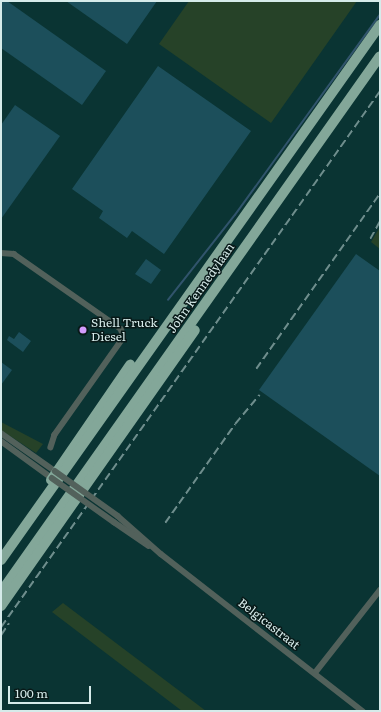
<!DOCTYPE html>
<style>
body{margin:0}
#map{position:relative;width:381px;height:712px;overflow:hidden;background:#0a3433;font-family:Literata,serif}
div>[style]{position:absolute}
.green>*{inset:0;background:#264228}
.stream>*{height:1.5px;margin:-0.75px;padding:0 0.75px;transform-origin:0.75px;border-radius:0.75px;background:#31546c}
.building>*{inset:0;background:#1c4f5b}
.street>*{height:5.5px;margin:-2.75px;padding:0 2.75px;transform-origin:2.75px;border-radius:2.75px;background:#52615b}
.highway>*{height:10px;margin:-5px;padding:0 5px;transform-origin:5px;border-radius:5px;background:#83a799}
.rail>*{height:1.5px;margin-top:-0.75px;transform-origin:0;background:repeating-linear-gradient(90deg,#6f8e8d 0 8px,transparent 0 12px)}
.street-bridge>*{height:5.5px;margin:-2.75px;padding:0 2.75px;transform-origin:2.75px;border-radius:2.75px;background:#52615b}
.dots>*{width:11px;height:11px;translate:-50% -50%;box-sizing:border-box;border:2px solid #081918;border-radius:50%}
span{translate:-50% -50%;white-space:nowrap;text-align:center;line-height:1.15;-webkit-text-stroke:3px #081918;paint-order:stroke}
.street-label{font-size:12px;color:#d6ebea}
.poi-label{font-size:12px;color:#d6ebea}
.left{translate:0 -50%;text-align:left}
.frame{position:absolute;inset:0;border:2px solid #d6ebea;pointer-events:none}
.scale{position:absolute;left:8px;top:686px;width:83px;height:18px;box-sizing:border-box;border:2px solid #d6ebea;border-top:0;padding-left:5px;font-size:12px;line-height:14px;white-space:nowrap;color:#d6ebea;-webkit-text-stroke:3px #081918;paint-order:stroke}
</style>
<div id="map">
<div class="green">
<i style="clip-path:polygon(189px 1px,357px 1px,271px 123px,159px 44px)"></i>
<i style="clip-path:polygon(380px 227px,380px 249px,371px 242px)"></i>
<i style="clip-path:polygon(1px 422px,43px 444px,36px 453px,1px 430px)"></i>
<i style="clip-path:polygon(63px 603px,206px 711px,182px 711px,52px 612px)"></i>
</div>
<div class="stream">
<i style="left:168px;top:300px;width:108px;rotate:-51.8deg"></i>
<i style="left:235px;top:215px;width:247px;rotate:-54.1deg"></i>
</div>
<div class="building">
<i style="clip-path:polygon(1px 1px,7px 1px,106px 71px,82px 105px,1px 48px)"></i>
<i style="clip-path:polygon(66px 1px,157px 1px,127px 44px)"></i>
<i style="clip-path:polygon(158px 66px,251px 131px,164px 254px,132px 231px,127px 238px,99px 218px,103px 211px,72px 189px)"></i>
<i style="clip-path:polygon(15px 105px,60px 136px,1px 219px,1px 125px)"></i>
<i style="clip-path:polygon(356px 254px,380px 271px,380px 476px,259px 390px)"></i>
<i style="clip-path:polygon(146px 259px,161px 270px,151px 284px,135px 274px)"></i>
<i style="clip-path:polygon(19px 332px,31px 341px,23px 352px,7px 340px,9px 336px,14px 339px)"></i>
<i style="clip-path:polygon(1px 362px,12px 370px,1px 385px)"></i>
</div>
<div class="street">
<i style="left:1px;top:253px;width:13px;rotate:4deg"></i>
<i style="left:14px;top:254px;width:131px;rotate:35deg"></i>
<i style="left:121px;top:329px;width:5px;rotate:68deg"></i>
<i style="left:123px;top:334px;width:5px;rotate:90deg"></i>
<i style="left:123px;top:339px;width:118px;rotate:125.3deg"></i>
<i style="left:55px;top:435px;width:13px;rotate:108deg"></i>
<i style="left:1px;top:433px;width:66px;rotate:35.1deg"></i>
<i style="left:1px;top:441px;width:63px;rotate:36deg"></i>
<i style="left:118px;top:516px;width:57px;rotate:41.5deg"></i>
<i style="left:161px;top:554px;width:256px;rotate:37.9deg"></i>
<i style="left:114px;top:522px;width:42px;rotate:34.4deg"></i>
<i style="left:315px;top:673px;width:105px;rotate:-51.9deg"></i>
</div>
<div class="highway">
<i style="left:51px;top:480px;width:140px;rotate:-55.5deg"></i>
<i style="left:1px;top:560px;width:656px;rotate:-54.69deg"></i>
<i style="left:1px;top:592px;width:656px;rotate:-54.74deg"></i>
<i style="left:1px;top:606px;width:337px;rotate:-54.9deg"></i>
</div>
<div class="rail">
<i style="left:370px;top:239px;width:21px;rotate:-61deg"></i>
<i style="left:256px;top:369px;width:215px;rotate:-54.8deg"></i>
<i style="left:165px;top:523px;width:121px;rotate:-54.7deg"></i>
<i style="left:235px;top:424px;width:38px;rotate:-50deg"></i>
<i style="left:1px;top:627px;width:656px;rotate:-54.74deg"></i>
<i style="left:1px;top:635px;width:14px;rotate:-56deg"></i>
</div>
<div class="street-bridge">
<i style="left:55px;top:471px;width:77px;rotate:35.5deg"></i>
<i style="left:52px;top:478px;width:76px;rotate:35.4deg"></i>
</div>
<div class="dots">
<i style="left:83px;top:330px;background:#d29cfd"></i>
</div>
<div class="street-label">
<span style="left:201px;top:288px;rotate:-55deg">John Kennedylaan</span>
<span style="left:269px;top:624px;rotate:38deg">Belgicastraat</span>
</div>
<div class="poi-label">
<span class="left" style="left:91px;top:330px">Shell Truck<br>Diesel</span>
</div>
<div class="frame"></div>
<div class="scale">100 m</div>
</div>
